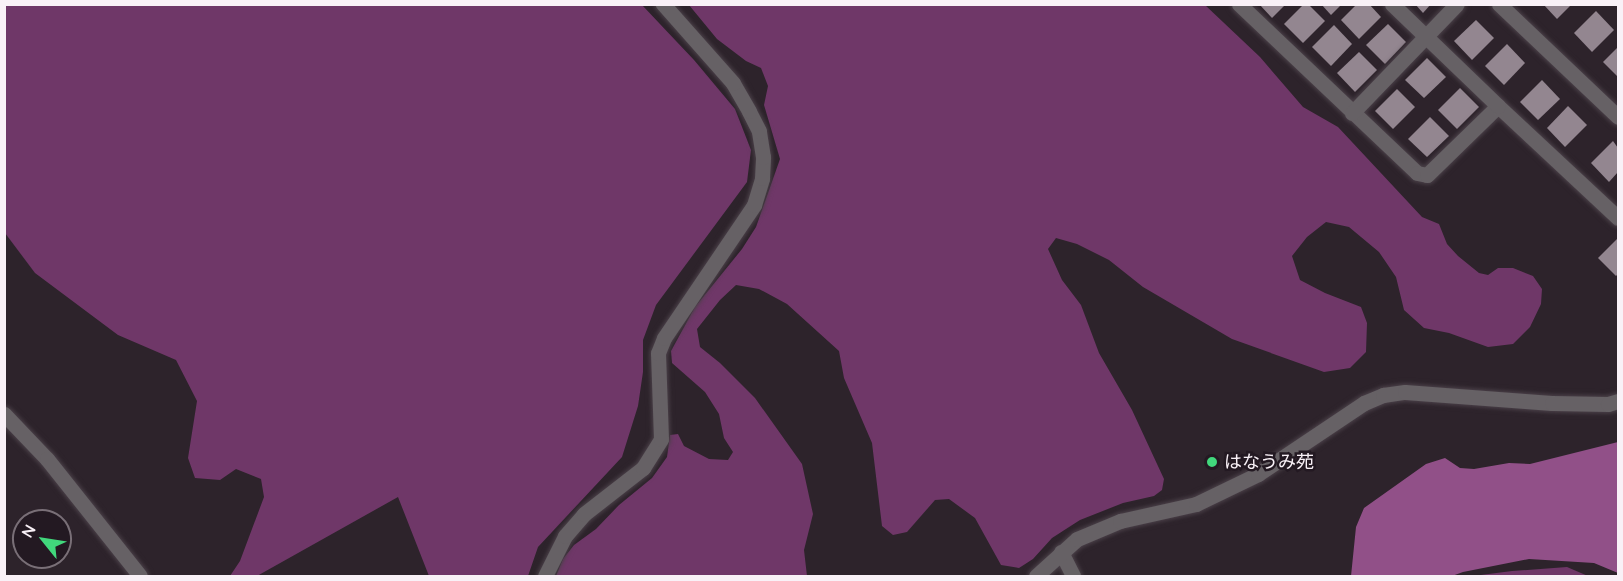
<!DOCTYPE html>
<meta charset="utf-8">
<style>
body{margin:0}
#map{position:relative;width:1623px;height:581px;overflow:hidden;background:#2d232b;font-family:Quicksand,"Noto Sans JP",sans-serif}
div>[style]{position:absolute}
.green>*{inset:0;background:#6f3768}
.water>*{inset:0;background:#915088}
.building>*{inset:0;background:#938690}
.roads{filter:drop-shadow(0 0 2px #4a4048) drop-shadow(0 0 2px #4a4048)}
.minor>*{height:15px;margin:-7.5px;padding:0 7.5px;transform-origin:7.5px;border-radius:7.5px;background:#666165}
.tertiary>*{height:15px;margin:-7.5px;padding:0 7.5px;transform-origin:7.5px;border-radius:7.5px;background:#666165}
.dots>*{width:16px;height:16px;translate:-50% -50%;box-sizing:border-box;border:3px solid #231922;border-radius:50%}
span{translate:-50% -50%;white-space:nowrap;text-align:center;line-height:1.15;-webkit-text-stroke:5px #231922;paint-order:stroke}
.poi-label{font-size:18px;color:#f9f1f7}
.left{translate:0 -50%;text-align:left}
.frame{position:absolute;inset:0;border:6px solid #f9f1f7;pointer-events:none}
.north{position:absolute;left:12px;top:509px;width:60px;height:60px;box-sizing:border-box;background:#231922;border:2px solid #796f77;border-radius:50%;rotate:300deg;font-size:16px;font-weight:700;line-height:24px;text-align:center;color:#f9f1f7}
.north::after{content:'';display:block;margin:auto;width:21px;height:27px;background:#41d77c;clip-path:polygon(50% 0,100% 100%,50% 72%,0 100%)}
</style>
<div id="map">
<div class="green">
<i style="clip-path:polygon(5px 4px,642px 5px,694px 60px,735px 109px,751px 150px,747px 182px,656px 305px,643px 340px,643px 372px,638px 406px,622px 457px,538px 547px,528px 576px,429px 576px,398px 497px,257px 576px,230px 576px,240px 561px,264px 497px,261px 479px,236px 469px,220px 480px,195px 478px,188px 458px,197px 401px,176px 360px,118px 335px,35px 273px,5px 233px)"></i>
<i style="clip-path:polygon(689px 5px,1205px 5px,1260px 57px,1303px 107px,1338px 127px,1422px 217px,1439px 224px,1447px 244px,1458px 256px,1479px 273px,1488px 275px,1498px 268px,1513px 268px,1533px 276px,1542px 289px,1541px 304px,1530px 327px,1513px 344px,1488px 347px,1449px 333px,1424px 328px,1404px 310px,1396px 277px,1379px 252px,1349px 227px,1326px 222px,1307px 237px,1292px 256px,1300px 280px,1325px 293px,1361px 307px,1367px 323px,1366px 352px,1350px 368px,1324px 372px,1232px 339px,1143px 287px,1109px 260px,1077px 244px,1056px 238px,1048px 249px,1062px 280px,1081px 305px,1099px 353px,1132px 410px,1164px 479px,1162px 490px,1154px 496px,1123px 503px,1080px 520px,1052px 538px,1033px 559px,1019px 568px,1001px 565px,975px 518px,949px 499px,935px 500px,907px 532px,893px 535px,882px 526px,872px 443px,844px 378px,839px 351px,787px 304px,759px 289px,736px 285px,720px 300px,697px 329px,700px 347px,720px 363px,755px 398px,802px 464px,813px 514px,804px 550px,807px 576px,556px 576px,563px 559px,574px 545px,596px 529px,619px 505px,652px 478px,667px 457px,670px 435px,678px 434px,684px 446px,709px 459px,728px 460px,733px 452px,724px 438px,719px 414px,705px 392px,672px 363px,671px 351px,695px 307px,742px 249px,756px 227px,780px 159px,764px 105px,768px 86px,761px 68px,746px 61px,717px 39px)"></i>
<i style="clip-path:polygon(1567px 567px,1588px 576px,1473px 576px,1512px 571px)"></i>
</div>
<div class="water">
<i style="clip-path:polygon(1618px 442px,1618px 573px,1594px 563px,1529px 559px,1463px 572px,1452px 576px,1351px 576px,1356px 527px,1364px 508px,1426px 464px,1445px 458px,1460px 468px,1474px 469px,1509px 463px,1530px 464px)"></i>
</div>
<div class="building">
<i style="clip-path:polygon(1259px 4px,1286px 4px,1272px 18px)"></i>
<i style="clip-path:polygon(1304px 4px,1308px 4px,1325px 21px,1303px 43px,1284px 24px)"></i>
<i style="clip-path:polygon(1321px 4px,1342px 4px,1331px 15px)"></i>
<i style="clip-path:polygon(1357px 4px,1369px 4px,1381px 17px,1359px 39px,1341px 20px)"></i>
<i style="clip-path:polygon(1415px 4px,1431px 4px,1423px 13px)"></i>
<i style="clip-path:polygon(1543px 4px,1572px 4px,1557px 19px)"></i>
<i style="clip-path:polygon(1596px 11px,1614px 30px,1592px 52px,1574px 33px)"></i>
<i style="clip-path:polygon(1476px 20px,1494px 38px,1472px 60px,1454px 41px)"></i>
<i style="clip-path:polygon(1388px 24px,1406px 42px,1385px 64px,1366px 45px)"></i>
<i style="clip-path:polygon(1334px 25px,1352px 44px,1331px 66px,1312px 47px)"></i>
<i style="clip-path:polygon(1507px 44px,1525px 63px,1504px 85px,1485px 66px)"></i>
<i style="clip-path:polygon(1618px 47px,1618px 77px,1603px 62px)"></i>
<i style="clip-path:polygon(1359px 52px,1377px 70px,1355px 92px,1337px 73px)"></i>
<i style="clip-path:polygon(1427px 58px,1446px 77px,1424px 98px,1405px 80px)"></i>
<i style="clip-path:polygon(1542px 80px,1560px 99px,1538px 120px,1520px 102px)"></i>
<i style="clip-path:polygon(1460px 88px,1479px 107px,1457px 129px,1438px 110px)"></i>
<i style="clip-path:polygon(1397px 89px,1415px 107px,1393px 129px,1375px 111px)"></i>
<i style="clip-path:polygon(1568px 106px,1587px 125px,1565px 147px,1547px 128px)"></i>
<i style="clip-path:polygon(1430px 117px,1449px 136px,1427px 157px,1408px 139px)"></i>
<i style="clip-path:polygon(1613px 141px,1618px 148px,1618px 172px,1609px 182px,1591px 163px)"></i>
<i style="clip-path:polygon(1618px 238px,1618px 274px,1616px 276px,1598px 258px)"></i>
</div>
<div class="roads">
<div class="minor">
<i style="left:1239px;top:4px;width:245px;rotate:43.5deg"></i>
<i style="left:1417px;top:173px;width:10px;rotate:11deg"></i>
<i style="left:1427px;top:175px;width:99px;rotate:-44.2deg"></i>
<i style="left:1498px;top:106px;width:164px;rotate:43deg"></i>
<i style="left:1392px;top:4px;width:147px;rotate:43.9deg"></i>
<i style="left:1352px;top:113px;width:151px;rotate:-46.1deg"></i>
<i style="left:4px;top:414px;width:62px;rotate:46.3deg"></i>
<i style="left:47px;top:459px;width:149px;rotate:51.5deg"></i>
<i style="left:1061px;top:552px;width:27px;rotate:63deg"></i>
<i style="left:545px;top:576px;width:45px;rotate:-63.4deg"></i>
<i style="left:565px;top:536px;width:29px;rotate:-49deg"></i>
<i style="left:584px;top:514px;width:75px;rotate:-37.9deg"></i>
<i style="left:643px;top:468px;width:34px;rotate:-58deg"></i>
<i style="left:661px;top:439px;width:86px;rotate:-92deg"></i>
<i style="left:658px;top:353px;width:16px;rotate:-68deg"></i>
<i style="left:664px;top:338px;width:161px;rotate:-55.9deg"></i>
<i style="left:754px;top:205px;width:28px;rotate:-73deg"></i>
<i style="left:762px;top:178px;width:21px;rotate:-87deg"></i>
<i style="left:763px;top:157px;width:26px;rotate:-99deg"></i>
<i style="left:759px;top:131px;width:22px;rotate:-117deg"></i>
<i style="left:749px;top:111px;width:32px;rotate:-120deg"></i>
<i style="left:733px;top:83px;width:106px;rotate:-131.5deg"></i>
<i style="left:1036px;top:576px;width:55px;rotate:-42.1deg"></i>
<i style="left:1077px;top:539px;width:47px;rotate:-22.7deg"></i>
<i style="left:1120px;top:521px;width:78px;rotate:-12.6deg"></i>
<i style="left:1196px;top:504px;width:69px;rotate:-25.8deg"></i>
<i style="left:1258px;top:474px;width:128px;rotate:-33.8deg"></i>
<i style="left:1364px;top:403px;width:21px;rotate:-23deg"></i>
<i style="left:1383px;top:395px;width:22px;rotate:-8deg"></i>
<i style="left:1405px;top:392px;width:147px;rotate:4.3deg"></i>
<i style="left:1552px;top:403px;width:56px;rotate:1deg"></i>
<i style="left:1608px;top:404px;width:10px;rotate:-17deg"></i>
</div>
<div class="tertiary">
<i style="left:1499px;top:4px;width:164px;rotate:43.5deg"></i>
</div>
</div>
<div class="dots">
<i style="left:1212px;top:462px;background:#41d77c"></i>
</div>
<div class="poi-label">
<span class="left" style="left:1224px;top:462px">はなうみ苑</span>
</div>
<div class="frame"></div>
<div class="north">N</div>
</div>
